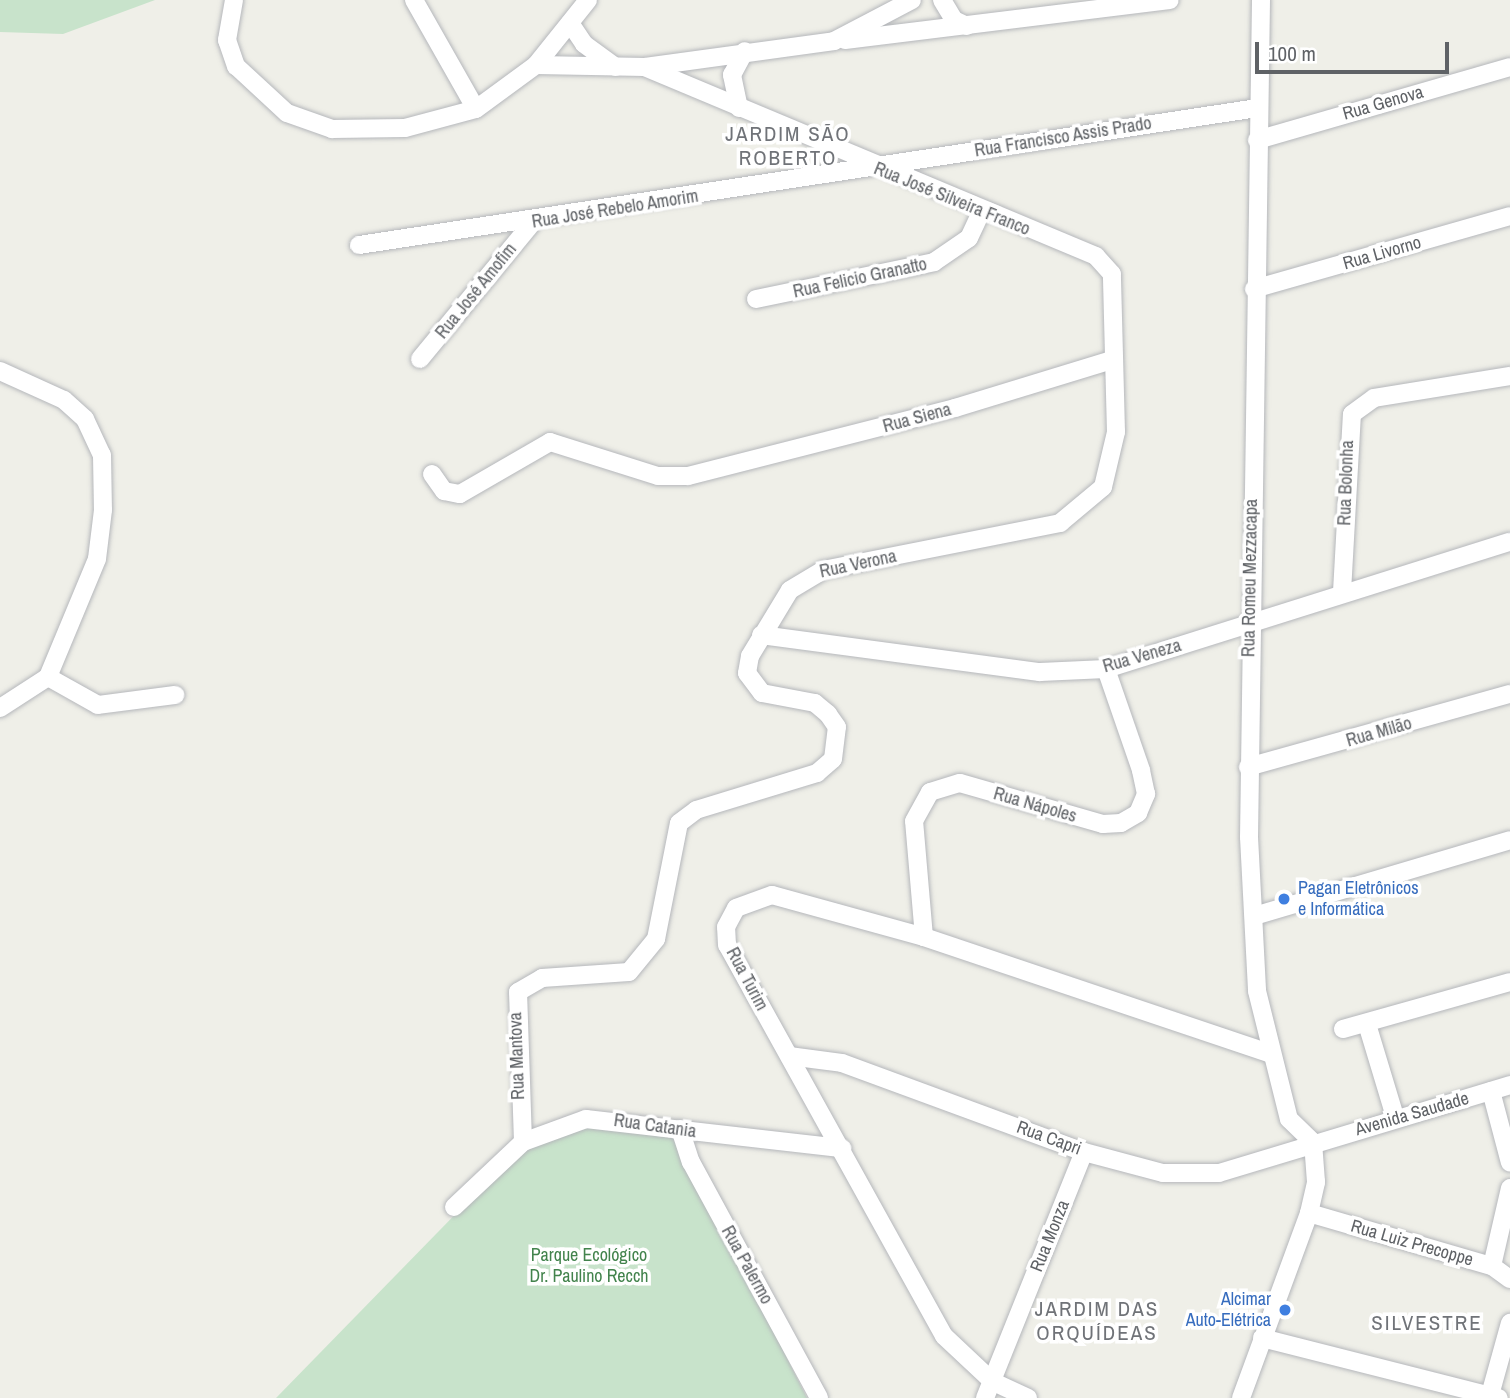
<!DOCTYPE html>
<meta charset="utf-8">
<style>
body{margin:0}
#map{position:relative;width:1510px;height:1398px;overflow:hidden;background:#efefe8;font-family:"Archivo Narrow",sans-serif}
div>[style]{position:absolute}
.green>*{inset:0;background:#c8e3cb}
.roads{filter:drop-shadow(0 0 2px #b5b7bb) drop-shadow(0 0 2px #b5b7bb)}
.minor>*{height:18px;margin:-9px;padding:0 9px;transform-origin:9px;border-radius:9px;background:#fff}
.dots>*{width:19px;height:19px;translate:-50% -50%;box-sizing:border-box;border:4px solid #fff;border-radius:50%}
span{translate:-50% -50%;white-space:nowrap;text-align:center;line-height:1.15;-webkit-text-stroke:7px #fff;paint-order:stroke}
.street-label{font-size:18px;color:#5f6266}
.shop-label{font-size:18px;color:#366cbe}
.left{translate:0 -50%;text-align:left}
.right{translate:-100% -50%;text-align:right}
.park-label{font-size:18px;color:#42834c}
.quarter-label{font-size:21px;color:#707378;letter-spacing:2px}
.scale{position:absolute;left:1255px;top:42px;width:194px;height:32px;box-sizing:border-box;border:4px solid #5f6266;border-top:0;padding-left:9px;font-size:21px;line-height:24px;white-space:nowrap;color:#5f6266;-webkit-text-stroke:5px #fff;paint-order:stroke}
</style>
<div id="map">
<div class="green">
<i style="clip-path:polygon(0 0,155px 0,63px 34px,0 32px)"></i>
<i style="clip-path:polygon(615px 1122px,673px 1132px,807px 1398px,276px 1398px,516px 1152px,568px 1128px)"></i>
</div>
<div class="roads">
<div class="minor">
<i style="left:234px;top:0;width:41px;rotate:99.9deg"></i>
<i style="left:227px;top:40px;width:28px;rotate:71deg"></i>
<i style="left:236px;top:66px;width:69px;rotate:42.7deg"></i>
<i style="left:287px;top:113px;width:48px;rotate:19.6deg"></i>
<i style="left:332px;top:129px;width:73px;rotate:-0.8deg"></i>
<i style="left:405px;top:128px;width:73px;rotate:-15deg"></i>
<i style="left:476px;top:109px;width:74px;rotate:-36.3deg"></i>
<i style="left:536px;top:65px;width:83px;rotate:-51.3deg"></i>
<i style="left:414px;top:0;width:125px;rotate:60.4deg"></i>
<i style="left:942px;top:0;width:23px;rotate:59deg"></i>
<i style="left:954px;top:20px;width:14px;rotate:25deg"></i>
<i style="left:1261px;top:0;width:837px;rotate:90.82deg"></i>
<i style="left:1249px;top:837px;width:154px;rotate:87deg"></i>
<i style="left:1257px;top:991px;width:132px;rotate:76deg"></i>
<i style="left:1289px;top:1119px;width:33px;rotate:44deg"></i>
<i style="left:570px;top:23px;width:25px;rotate:56deg"></i>
<i style="left:584px;top:44px;width:39px;rotate:36deg"></i>
<i style="left:845px;top:40px;width:327px;rotate:-7deg"></i>
<i style="left:536px;top:65px;width:109px;rotate:1.1deg"></i>
<i style="left:645px;top:67px;width:191px;rotate:-7.8deg"></i>
<i style="left:834px;top:41px;width:88px;rotate:-27.7deg"></i>
<i style="left:739px;top:108px;width:34px;rotate:-102deg"></i>
<i style="left:732px;top:75px;width:27px;rotate:-62deg"></i>
<i style="left:1257px;top:140px;width:263px;rotate:-16.1deg"></i>
<i style="left:359px;top:245px;width:908px;rotate:-8.67deg"></i>
<i style="left:1254px;top:289px;width:266px;rotate:-15.9deg"></i>
<i style="left:756px;top:299px;width:182px;rotate:-11.7deg"></i>
<i style="left:934px;top:262px;width:42px;rotate:-34.4deg"></i>
<i style="left:969px;top:238px;width:29px;rotate:-65deg"></i>
<i style="left:420px;top:359px;width:176px;rotate:-50.5deg"></i>
<i style="left:0;top:371px;width:70px;rotate:24.4deg"></i>
<i style="left:64px;top:400px;width:28px;rotate:42deg"></i>
<i style="left:85px;top:419px;width:40px;rotate:65deg"></i>
<i style="left:102px;top:455px;width:55px;rotate:89deg"></i>
<i style="left:103px;top:510px;width:49px;rotate:97deg"></i>
<i style="left:97px;top:559px;width:128px;rotate:112.6deg"></i>
<i style="left:48px;top:677px;width:57px;rotate:147.1deg"></i>
<i style="left:432px;top:474px;width:21px;rotate:55deg"></i>
<i style="left:444px;top:491px;width:16px;rotate:11deg"></i>
<i style="left:460px;top:494px;width:104px;rotate:-30deg"></i>
<i style="left:550px;top:442px;width:113px;rotate:17.5deg"></i>
<i style="left:658px;top:476px;width:30px"></i>
<i style="left:688px;top:476px;width:276px;rotate:-14.3deg"></i>
<i style="left:955px;top:408px;width:164px;rotate:-17deg"></i>
<i style="left:1342px;top:592px;width:178px;rotate:-86.8deg"></i>
<i style="left:1352px;top:414px;width:27px;rotate:-36deg"></i>
<i style="left:1374px;top:398px;width:138px;rotate:-9.2deg"></i>
<i style="left:761px;top:635px;width:281px;rotate:7.6deg"></i>
<i style="left:1040px;top:672px;width:66px;rotate:-2.6deg"></i>
<i style="left:1106px;top:669px;width:423px;rotate:-17.5deg"></i>
<i style="left:48px;top:677px;width:57px;rotate:29.2deg"></i>
<i style="left:98px;top:705px;width:78px;rotate:-7.4deg"></i>
<i style="left:1248px;top:767px;width:272px;rotate:-15.6deg"></i>
<i style="left:1254px;top:916px;width:267px;rotate:-16.5deg"></i>
<i style="left:924px;top:937px;width:116px;rotate:-94.9deg"></i>
<i style="left:914px;top:821px;width:33px;rotate:-61deg"></i>
<i style="left:930px;top:792px;width:31px;rotate:-17deg"></i>
<i style="left:960px;top:783px;width:149px;rotate:16deg"></i>
<i style="left:1103px;top:824px;width:18px;rotate:-3deg"></i>
<i style="left:1121px;top:823px;width:20px;rotate:-30deg"></i>
<i style="left:1138px;top:813px;width:21px;rotate:-67deg"></i>
<i style="left:1146px;top:794px;width:25px;rotate:-102deg"></i>
<i style="left:1141px;top:770px;width:107px;rotate:-109.1deg"></i>
<i style="left:1367px;top:1024px;width:97px;rotate:73.2deg"></i>
<i style="left:1343px;top:1029px;width:173px;rotate:-15.7deg"></i>
<i style="left:789px;top:1056px;width:53px;rotate:7.5deg"></i>
<i style="left:842px;top:1063px;width:258px;rotate:20.2deg"></i>
<i style="left:1084px;top:1152px;width:82px;rotate:14.9deg"></i>
<i style="left:1163px;top:1173px;width:56px"></i>
<i style="left:1219px;top:1173px;width:304px;rotate:-16.8deg"></i>
<i style="left:1491px;top:1091px;width:74px;rotate:75.2deg"></i>
<i style="left:680px;top:1129px;width:35px;rotate:72deg"></i>
<i style="left:691px;top:1162px;width:268px;rotate:61.5deg"></i>
<i style="left:523px;top:1142px;width:150px;rotate:-91.9deg"></i>
<i style="left:518px;top:992px;width:28px;rotate:-30deg"></i>
<i style="left:542px;top:978px;width:87px;rotate:-3.9deg"></i>
<i style="left:629px;top:972px;width:43px;rotate:-50.7deg"></i>
<i style="left:656px;top:939px;width:118px;rotate:-78.8deg"></i>
<i style="left:679px;top:823px;width:21px;rotate:-37deg"></i>
<i style="left:696px;top:810px;width:127px;rotate:-17deg"></i>
<i style="left:817px;top:773px;width:21px;rotate:-41deg"></i>
<i style="left:833px;top:759px;width:32px;rotate:-83deg"></i>
<i style="left:837px;top:727px;width:16px;rotate:-125deg"></i>
<i style="left:828px;top:714px;width:17px;rotate:-140deg"></i>
<i style="left:815px;top:703px;width:54px;rotate:-169.3deg"></i>
<i style="left:762px;top:693px;width:25px;rotate:-127deg"></i>
<i style="left:747px;top:673px;width:17px;rotate:-80deg"></i>
<i style="left:750px;top:656px;width:77px;rotate:-58.8deg"></i>
<i style="left:790px;top:590px;width:39px;rotate:-31deg"></i>
<i style="left:823px;top:570px;width:242px;rotate:-11.2deg"></i>
<i style="left:1060px;top:523px;width:56px;rotate:-39.9deg"></i>
<i style="left:1103px;top:487px;width:57px;rotate:-76.7deg"></i>
<i style="left:1116px;top:432px;width:158px;rotate:-91.5deg"></i>
<i style="left:1112px;top:274px;width:24px;rotate:-132deg"></i>
<i style="left:1096px;top:256px;width:489px;rotate:-157.3deg"></i>
<i style="left:454px;top:1207px;width:95px;rotate:-43.3deg"></i>
<i style="left:523px;top:1142px;width:67px;rotate:-20.1deg"></i>
<i style="left:586px;top:1119px;width:258px;rotate:6.5deg"></i>
<i style="left:1309px;top:1213px;width:191px;rotate:16.2deg"></i>
<i style="left:1492px;top:1266px;width:22px;rotate:36deg"></i>
<i style="left:1492px;top:1266px;width:80px;rotate:-77deg"></i>
<i style="left:1262px;top:1338px;width:244px;rotate:14.2deg"></i>
<i style="left:1490px;top:1395px;width:75px;rotate:-74.5deg"></i>
<i style="left:985px;top:1398px;width:265px;rotate:-68.1deg"></i>
<i style="left:1028px;top:1398px;width:40px;rotate:-155deg"></i>
<i style="left:992px;top:1381px;width:66px;rotate:-136.8deg"></i>
<i style="left:944px;top:1336px;width:447px;rotate:-119deg"></i>
<i style="left:727px;top:945px;width:18px;rotate:-93deg"></i>
<i style="left:726px;top:927px;width:21px;rotate:-62deg"></i>
<i style="left:736px;top:908px;width:38px;rotate:-20deg"></i>
<i style="left:772px;top:895px;width:158px;rotate:15.4deg"></i>
<i style="left:924px;top:937px;width:366px;rotate:18.6deg"></i>
<i style="left:1241px;top:1398px;width:197px;rotate:-69.8deg"></i>
<i style="left:1309px;top:1213px;width:32px;rotate:-77deg"></i>
<i style="left:1316px;top:1182px;width:40px;rotate:-94.3deg"></i>
</div>
</div>
<div class="dots">
<i style="left:1284px;top:899px;background:#3f7fe0"></i>
<i style="left:1285px;top:1310px;background:#3f7fe0"></i>
</div>
<div class="street-label">
<span style="left:1383px;top:103px;rotate:-16deg">Rua Genova</span>
<span style="left:1063px;top:137px;rotate:-9deg">Rua Francisco Assis Prado</span>
<span style="left:952px;top:199px;rotate:22deg">Rua José Silveira Franco</span>
<span style="left:615px;top:209px;rotate:-9deg">Rua José Rebelo Amorim</span>
<span style="left:1382px;top:253px;rotate:-16deg">Rua Livorno</span>
<span style="left:860px;top:278px;rotate:-12deg">Rua Felicio Granatto</span>
<span style="left:476px;top:291px;rotate:-51deg">Rua José Amofim</span>
<span style="left:917px;top:418px;rotate:-15deg">Rua Siena</span>
<span style="left:1346px;top:483px;rotate:-88deg">Rua Bolonha</span>
<span style="left:858px;top:564px;rotate:-12deg">Rua Verona</span>
<span style="left:1250px;top:578px;rotate:-89deg">Rua Romeu Mezzacapa</span>
<span style="left:1142px;top:656px;rotate:-16deg">Rua Veneza</span>
<span style="left:1379px;top:732px;rotate:-16deg">Rua Milão</span>
<span style="left:1035px;top:805px;rotate:16deg">Rua Nápoles</span>
<span style="left:747px;top:979px;rotate:62deg">Rua Turim</span>
<span style="left:517px;top:1056px;rotate:-92deg">Rua Mantova</span>
<span style="left:1412px;top:1114px;rotate:-16deg">Avenida Saudade</span>
<span style="left:655px;top:1126px;rotate:8deg">Rua Catania</span>
<span style="left:1049px;top:1138px;rotate:20deg">Rua Capri</span>
<span style="left:1050px;top:1236px;rotate:-68deg">Rua Monza</span>
<span style="left:1412px;top:1243px;rotate:16deg">Rua Luiz Precoppe</span>
<span style="left:747px;top:1265px;rotate:61deg">Rua Palermo</span>
</div>
<div class="shop-label">
<span class="left" style="left:1298px;top:899px">Pagan Eletrônicos<br>e Informática</span>
<span class="right" style="left:1271px;top:1310px">Alcimar<br>Auto-Elétrica</span>
</div>
<div class="park-label">
<span style="left:589px;top:1266px">Parque Ecológico<br>Dr. Paulino Recch</span>
</div>
<div class="quarter-label">
<span style="left:788px;top:146px">JARDIM SÃO<br>ROBERTO</span>
<span style="left:1097px;top:1321px">JARDIM DAS<br>ORQUÍDEAS</span>
<span style="left:1427px;top:1323px">SILVESTRE</span>
</div>
<div class="scale">100 m</div>
</div>
